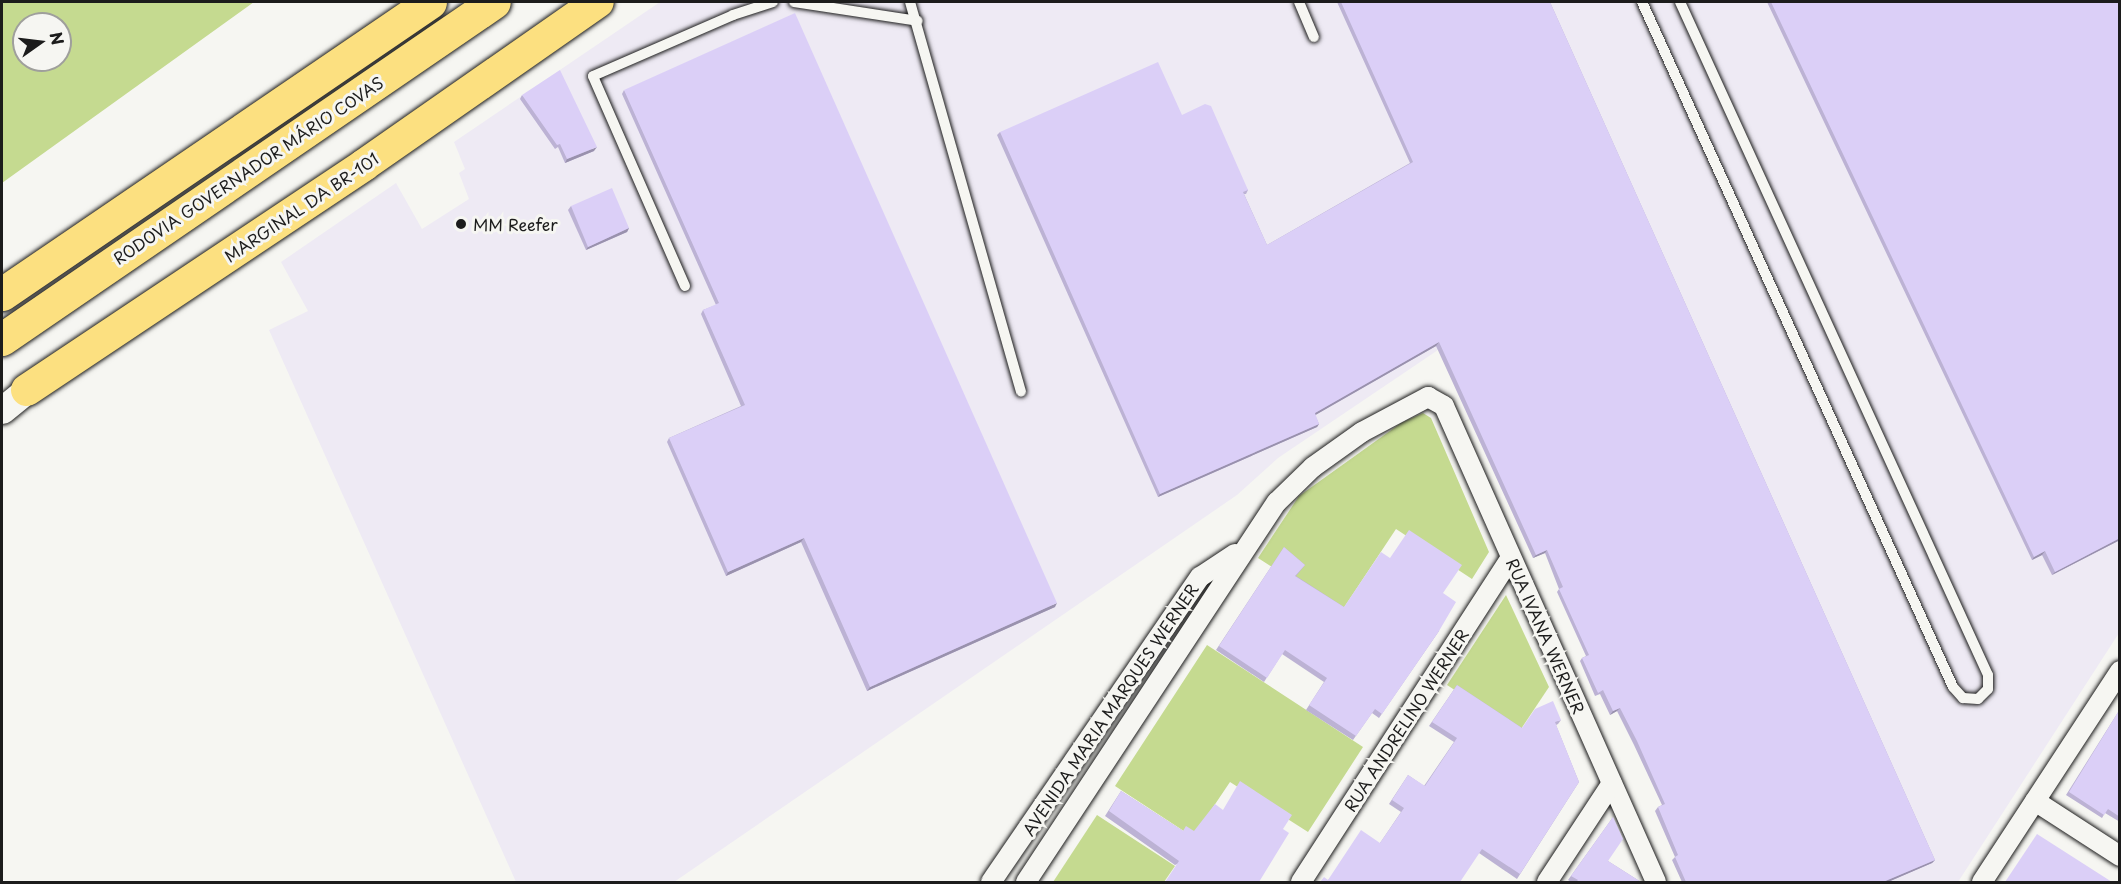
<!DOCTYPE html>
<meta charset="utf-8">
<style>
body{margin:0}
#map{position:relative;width:2121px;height:884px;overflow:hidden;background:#f6f6f2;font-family:"Playpen Sans",sans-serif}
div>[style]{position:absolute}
.built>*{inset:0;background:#eeeaf4}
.green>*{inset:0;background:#c5da90}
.roads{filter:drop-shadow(0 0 2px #1c1c1c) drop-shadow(0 0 2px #1c1c1c)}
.lane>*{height:10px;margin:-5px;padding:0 5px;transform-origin:5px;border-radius:5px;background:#f6f6f2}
.street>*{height:20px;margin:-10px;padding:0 10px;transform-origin:10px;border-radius:10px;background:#f6f6f2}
.secondary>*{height:27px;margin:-13.5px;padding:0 13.5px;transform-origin:13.5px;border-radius:13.5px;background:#f6f6f2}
.primary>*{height:32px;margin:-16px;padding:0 16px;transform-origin:16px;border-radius:16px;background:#fce080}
.highway>*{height:33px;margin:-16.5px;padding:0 16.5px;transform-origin:16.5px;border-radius:16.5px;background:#fce080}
.wall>*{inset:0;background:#bcb2d4}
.shaded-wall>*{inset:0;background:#9991ad}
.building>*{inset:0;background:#dbcff7}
.dots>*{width:16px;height:16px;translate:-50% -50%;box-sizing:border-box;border:3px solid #f6f6f2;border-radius:50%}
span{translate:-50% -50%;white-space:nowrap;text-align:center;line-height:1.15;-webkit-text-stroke:6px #f6f6f2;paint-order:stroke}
.street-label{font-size:16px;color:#1c1c1c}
.poi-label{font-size:16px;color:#1c1c1c}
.left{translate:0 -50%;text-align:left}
.frame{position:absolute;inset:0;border:3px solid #1c1c1c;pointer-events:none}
.north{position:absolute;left:12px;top:12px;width:60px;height:60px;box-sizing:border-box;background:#f6f6f2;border:2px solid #9f9f9c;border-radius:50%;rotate:76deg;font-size:16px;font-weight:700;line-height:24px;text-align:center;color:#1c1c1c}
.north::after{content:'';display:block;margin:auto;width:21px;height:27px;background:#1c1c1c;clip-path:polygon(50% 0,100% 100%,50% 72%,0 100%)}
</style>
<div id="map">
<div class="built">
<i style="clip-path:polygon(660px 2px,1977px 2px,2119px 299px,2119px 633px,1958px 882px,1732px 882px,1437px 346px,1438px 350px,1278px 458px,1237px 495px,674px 882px,516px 882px,269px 330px,308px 311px,281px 262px,396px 183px,422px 229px,469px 199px,459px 173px,465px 169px,454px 142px)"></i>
</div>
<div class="green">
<i style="clip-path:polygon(evenodd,2px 2px,254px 2px,2px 183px,2px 2px,24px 24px,60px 24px,60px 60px,24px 60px,24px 24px)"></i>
<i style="clip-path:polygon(1423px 413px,1431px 418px,1489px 552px,1472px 579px,1396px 529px,1341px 612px,1258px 558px,1299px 496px,1401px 423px)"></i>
<i style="clip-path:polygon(1506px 595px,1549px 687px,1519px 732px,1447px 685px)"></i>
<i style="clip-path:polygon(1207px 645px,1363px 747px,1308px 832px,1230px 782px,1193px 837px,1115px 786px)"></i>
<i style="clip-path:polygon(1097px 815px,1175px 866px,1164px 882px,1053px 882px)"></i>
</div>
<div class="roads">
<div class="lane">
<i style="left:794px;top:2px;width:125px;rotate:8.7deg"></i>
<i style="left:910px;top:2px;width:405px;rotate:74.1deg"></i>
<i style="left:1299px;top:2px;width:38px;rotate:67deg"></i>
<i style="left:1642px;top:2px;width:752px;rotate:65.58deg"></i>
<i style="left:1953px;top:687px;width:15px;rotate:48deg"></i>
<i style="left:1963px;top:698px;width:15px;rotate:4deg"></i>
<i style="left:1978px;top:699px;width:14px;rotate:-45deg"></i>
<i style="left:1988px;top:689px;width:14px;rotate:-90deg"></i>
<i style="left:1988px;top:675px;width:740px;rotate:-114.59deg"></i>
<i style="left:685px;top:286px;width:229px;rotate:-113.7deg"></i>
<i style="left:593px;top:76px;width:153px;rotate:-23.5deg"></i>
<i style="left:733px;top:15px;width:42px;rotate:-18deg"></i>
</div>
<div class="street">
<i style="left:2035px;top:801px;width:101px;rotate:32.9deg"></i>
<i style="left:991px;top:882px;width:370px;rotate:-55.6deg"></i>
<i style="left:1200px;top:577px;width:42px;rotate:-33.3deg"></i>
<i style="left:1026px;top:882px;width:455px;rotate:-56.6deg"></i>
<i style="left:1277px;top:502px;width:50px;rotate:-44.2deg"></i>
<i style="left:1313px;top:467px;width:60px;rotate:-35.5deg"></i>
<i style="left:1362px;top:432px;width:75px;rotate:-27.9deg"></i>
<i style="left:1428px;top:397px;width:18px;rotate:29deg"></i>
<i style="left:1444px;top:406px;width:521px;rotate:65.99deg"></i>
<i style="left:1301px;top:882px;width:386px;rotate:-57.1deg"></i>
<i style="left:1547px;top:882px;width:118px;rotate:-56.7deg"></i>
<i style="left:1982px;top:882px;width:252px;rotate:-56.8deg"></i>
</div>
<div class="secondary">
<i style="left:2px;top:410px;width:32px;rotate:-39deg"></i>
</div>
<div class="primary">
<i style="left:27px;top:390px;width:405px;rotate:-33.7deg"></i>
<i style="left:364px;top:165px;width:285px;rotate:-34.9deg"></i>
</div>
<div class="highway">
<i style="left:2px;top:294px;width:518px;rotate:-34.3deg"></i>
<i style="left:2px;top:339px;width:596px;rotate:-34.41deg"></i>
</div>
</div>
<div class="wall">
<i style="clip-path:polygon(1337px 2px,1550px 2px,1935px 860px,1932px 863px,1888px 882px,1682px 882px,1672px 860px,1675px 857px,1655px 811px,1658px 807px,1662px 805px,1634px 745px,1617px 711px,1610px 715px,1600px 694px,1595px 696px,1580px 661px,1582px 658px,1586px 656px,1557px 592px,1559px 589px,1545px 553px,1533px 558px,1436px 346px,1315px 415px,1319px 424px,1317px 427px,1158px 497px,997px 135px,1000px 132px,1182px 115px,1248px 190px,1246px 194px,1244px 194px,1267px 245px,1410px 163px)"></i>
<i style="clip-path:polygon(1767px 2px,2120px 2px,2120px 540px,2052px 575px,2042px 555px,2032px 560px)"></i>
<i style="clip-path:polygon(624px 90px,1055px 607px,867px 691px,801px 542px,726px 576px,667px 442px,669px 438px,741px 406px,701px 314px,703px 310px,716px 305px,622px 94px)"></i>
<i style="clip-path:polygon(522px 95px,594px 151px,565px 163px,558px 147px,555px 149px,520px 99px)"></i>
<i style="clip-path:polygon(571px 206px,629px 228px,627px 232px,586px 250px,568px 210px)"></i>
<i style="clip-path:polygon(1284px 547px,1305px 565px,1296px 576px,1344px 607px,1443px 593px,1439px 631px,1379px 718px,1372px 713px,1353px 740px,1306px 710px,1324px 682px,1282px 654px,1264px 682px,1216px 650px)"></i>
<i style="clip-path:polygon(1457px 685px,1522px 728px,1561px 720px,1558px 724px,1556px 725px,1579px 782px,1517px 879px,1479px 853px,1328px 880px,1380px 843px,1401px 812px,1389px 804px,1408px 775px,1424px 786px,1454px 742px,1429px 726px)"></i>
<i style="clip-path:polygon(2120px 709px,2120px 822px,2105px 813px,2102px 818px,2066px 795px)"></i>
<i style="clip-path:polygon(1121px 791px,1183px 831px,1194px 831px,1222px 810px,1292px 815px,1175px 865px,1105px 816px)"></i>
<i style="clip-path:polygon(1613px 817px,1608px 861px,1641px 882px,1571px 882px,1568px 880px)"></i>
</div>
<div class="shaded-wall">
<i style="clip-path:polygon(597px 147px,594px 151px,565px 163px,567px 159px)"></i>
<i style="clip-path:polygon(629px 228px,627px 232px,586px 250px,588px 247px)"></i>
<i style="clip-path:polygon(1439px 342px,1436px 346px,1312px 417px,1315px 413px)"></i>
<i style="clip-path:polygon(1319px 424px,1317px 427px,1158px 497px,1160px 494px)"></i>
<i style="clip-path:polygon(804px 538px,801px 542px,726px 576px,728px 572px)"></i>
<i style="clip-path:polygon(2120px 538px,2120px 540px,2052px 575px,2055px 572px)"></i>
<i style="clip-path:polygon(1547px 550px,1545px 553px,1533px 558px,1536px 555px)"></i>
<i style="clip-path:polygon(2045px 551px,2042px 555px,2032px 560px,2034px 557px)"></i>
<i style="clip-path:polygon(1057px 603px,1055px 607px,867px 691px,870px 687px)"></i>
<i style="clip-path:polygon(1620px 708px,1617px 711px,1610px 715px,1613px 711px)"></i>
<i style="clip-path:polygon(1935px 860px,1932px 863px,1888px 882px,1883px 882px)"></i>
</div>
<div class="building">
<i style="clip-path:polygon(1341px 2px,1550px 2px,1935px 860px,1883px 882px,1686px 882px,1675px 857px,1678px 855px,1658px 807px,1665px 804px,1637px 741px,1620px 708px,1613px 711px,1603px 690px,1598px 693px,1582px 658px,1589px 655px,1559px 589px,1563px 587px,1547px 550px,1536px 555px,1439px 342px,1315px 413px,1319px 424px,1160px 494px,1000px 132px,1158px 62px,1182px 115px,1205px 104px,1211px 106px,1248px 190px,1243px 192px,1267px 245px,1413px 162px)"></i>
<i style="clip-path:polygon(1771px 2px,2120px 2px,2120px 538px,2055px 572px,2045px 551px,2034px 557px)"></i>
<i style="clip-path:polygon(795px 13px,1057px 603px,870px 687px,804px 538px,728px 572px,669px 438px,745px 405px,703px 310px,719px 303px,624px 90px)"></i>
<i style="clip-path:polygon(560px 70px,597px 147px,567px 159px,560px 144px,557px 145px,522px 95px)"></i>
<i style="clip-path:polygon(612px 188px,629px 228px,588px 247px,571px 206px)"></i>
<i style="clip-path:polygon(1409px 530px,1462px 565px,1443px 593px,1456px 602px,1439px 631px,1382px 714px,1375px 709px,1356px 736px,1309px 705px,1327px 678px,1285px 650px,1267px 678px,1219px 646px,1284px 547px,1305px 565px,1295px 576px,1344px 607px,1381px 552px,1390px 558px)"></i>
<i style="clip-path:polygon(1457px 685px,1522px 728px,1535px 709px,1553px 701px,1561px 720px,1555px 722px,1579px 782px,1520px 874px,1482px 849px,1460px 882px,1320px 882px,1324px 877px,1328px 880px,1361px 830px,1380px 843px,1404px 808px,1392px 800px,1408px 775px,1425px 786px,1457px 738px,1432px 722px)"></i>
<i style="clip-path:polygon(2120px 709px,2120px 817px,2108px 809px,2104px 815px,2069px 792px)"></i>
<i style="clip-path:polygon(1240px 781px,1292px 815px,1283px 829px,1289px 833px,1259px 882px,1165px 882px,1179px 861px,1109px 811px,1121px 791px,1183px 831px,1186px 826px,1194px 831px,1215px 804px,1223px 810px)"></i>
<i style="clip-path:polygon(1613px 817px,1623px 839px,1608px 861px,1641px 882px,1576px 882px,1578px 880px,1571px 876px)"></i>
<i style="clip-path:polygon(2037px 834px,2112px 882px,2005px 882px)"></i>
</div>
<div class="dots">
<i style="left:461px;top:224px;background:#1c1c1c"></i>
</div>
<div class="street-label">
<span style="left:248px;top:170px;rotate:-34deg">RODOVIA GOVERNADOR MÁRIO COVAS</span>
<span style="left:301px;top:207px;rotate:-34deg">MARGINAL DA BR-101</span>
<span style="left:1546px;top:636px;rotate:66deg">RUA IVANA WERNER</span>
<span style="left:1110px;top:709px;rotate:-56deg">AVENIDA MARIA MARQUES WERNER</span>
<span style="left:1406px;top:720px;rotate:-57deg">RUA ANDRELINO WERNER</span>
</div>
<div class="poi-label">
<span class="left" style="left:473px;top:224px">MM Reefer</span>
</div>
<div class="frame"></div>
<div class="north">N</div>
</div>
